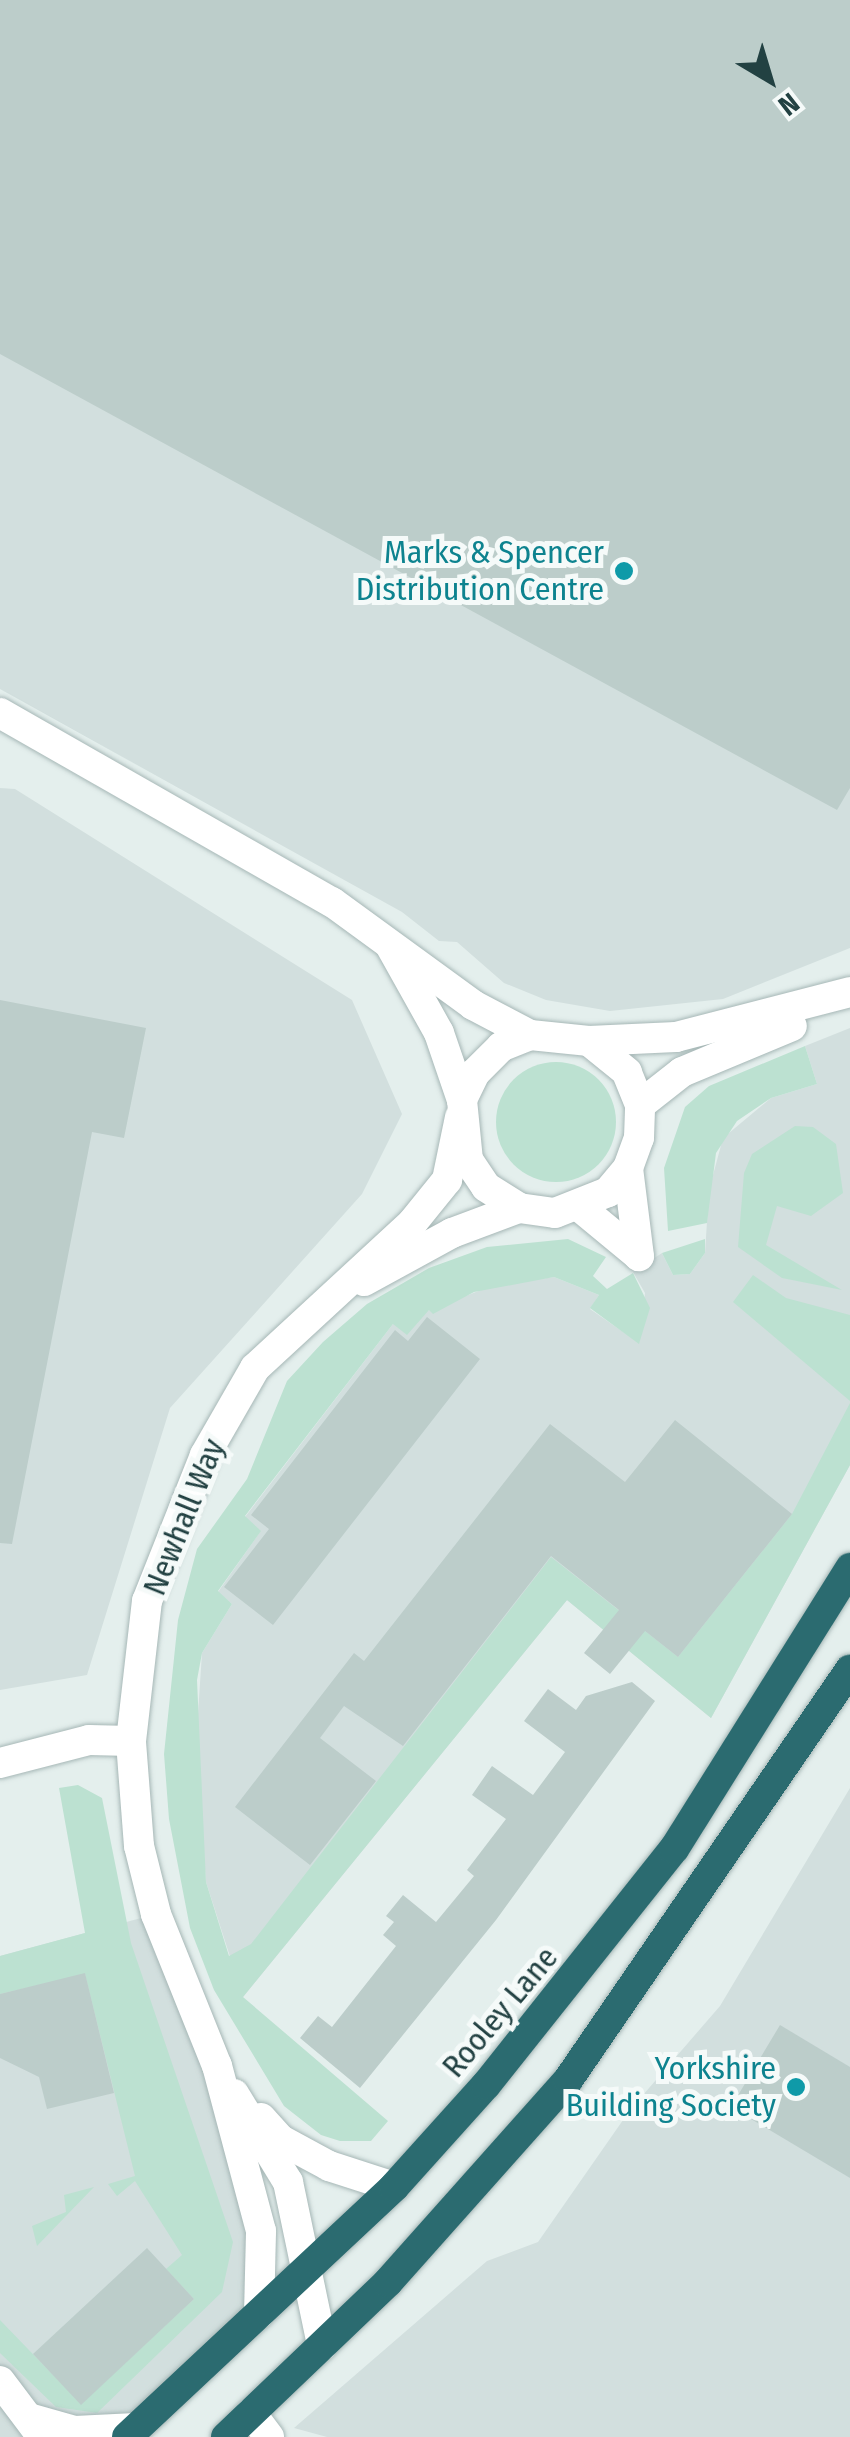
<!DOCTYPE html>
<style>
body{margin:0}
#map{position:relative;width:850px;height:2437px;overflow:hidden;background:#e4efed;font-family:"Fira Sans Condensed",sans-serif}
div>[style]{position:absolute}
.built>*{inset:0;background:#d2dfde}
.green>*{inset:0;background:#bce1d1}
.round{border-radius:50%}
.building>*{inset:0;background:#bccdca}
.roads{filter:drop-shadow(0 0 2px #a6b7b6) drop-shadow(0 0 2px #a6b7b6)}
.street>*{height:30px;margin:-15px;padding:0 15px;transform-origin:15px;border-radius:15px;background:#fff}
.highway>*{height:30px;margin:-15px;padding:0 15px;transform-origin:15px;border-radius:15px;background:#2b6b70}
.dots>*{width:28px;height:28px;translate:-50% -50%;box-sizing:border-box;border:5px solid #f5faf9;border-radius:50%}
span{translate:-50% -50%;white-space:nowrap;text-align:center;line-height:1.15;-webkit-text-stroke:10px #f5faf9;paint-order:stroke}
.culture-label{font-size:32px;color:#0d838f}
.right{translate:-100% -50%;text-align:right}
.street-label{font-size:32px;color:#224142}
.north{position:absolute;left:720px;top:30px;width:100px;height:100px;-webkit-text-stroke:8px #f5faf9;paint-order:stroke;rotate:142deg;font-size:28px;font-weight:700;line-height:40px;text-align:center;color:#224142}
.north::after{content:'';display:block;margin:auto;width:35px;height:45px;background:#224142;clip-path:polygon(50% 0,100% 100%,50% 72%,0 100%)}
</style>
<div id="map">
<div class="built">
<i style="clip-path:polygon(0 0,850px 0,850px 948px,723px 999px,610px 1011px,546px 1000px,504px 983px,457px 942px,439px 941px,402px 912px,0 689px)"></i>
<i style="clip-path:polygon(0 788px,15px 789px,352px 1000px,402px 1114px,362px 1194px,170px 1408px,87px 1675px,0 1690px)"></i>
<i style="clip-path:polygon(850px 1028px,850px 1465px,711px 1718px,567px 1600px,243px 1997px,206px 1882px,196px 1744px,202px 1653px,232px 1604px,218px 1592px,260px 1532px,245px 1517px,393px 1324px,494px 1285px,554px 1277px,599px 1295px,590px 1309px,639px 1343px,645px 1293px,633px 1272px,662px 1253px,673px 1275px,690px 1274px,705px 1253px,709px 1190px,723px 1138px,771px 1098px,817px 1084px,805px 1046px)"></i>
<i style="clip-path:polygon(850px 1788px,850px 2437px,327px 2437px,294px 2428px,487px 2261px,538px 2242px,630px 2110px,720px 2006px)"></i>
<i style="clip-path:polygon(156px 1914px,261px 2231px,259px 2314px,127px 2437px,0 2437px,0 1956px)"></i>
</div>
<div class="green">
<i style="clip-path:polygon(805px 1046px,817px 1084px,771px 1098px,737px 1121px,716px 1153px,707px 1223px,668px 1231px,664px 1168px,685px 1107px,709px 1086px)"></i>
<i class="round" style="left:496px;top:1062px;width:120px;height:120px"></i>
<i style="clip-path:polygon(795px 1126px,813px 1127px,836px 1144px,843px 1193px,811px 1216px,777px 1206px,766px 1245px,842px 1290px,782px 1278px,738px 1247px,744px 1173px,752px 1154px)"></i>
<i style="clip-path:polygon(568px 1239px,606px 1257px,593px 1276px,607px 1289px,633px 1273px,650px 1308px,639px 1344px,590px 1308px,599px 1295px,554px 1277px,474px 1292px,433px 1314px,429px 1310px,407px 1335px,393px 1324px,245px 1516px,261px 1531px,218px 1591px,232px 1604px,202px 1653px,197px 1680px,206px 1882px,229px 1956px,251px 1944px,551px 1557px,678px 1657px,792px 1514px,850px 1403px,850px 1465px,711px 1718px,567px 1600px,243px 1997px,388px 2121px,371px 2141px,340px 2141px,321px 2135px,284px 2106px,214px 1990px,190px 1928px,169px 1819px,164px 1754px,178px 1620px,197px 1549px,247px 1479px,287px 1381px,323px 1342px,367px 1304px,429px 1268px,487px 1247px)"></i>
<i style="clip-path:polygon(705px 1239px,705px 1253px,690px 1274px,673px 1275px,662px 1253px)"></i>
<i style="clip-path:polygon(753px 1275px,786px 1298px,850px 1315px,850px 1401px,733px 1302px)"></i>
<i style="clip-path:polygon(78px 1785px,102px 1798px,131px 1943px,233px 2242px,222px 2292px,97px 2413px,56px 2407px,0 2353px,0 2320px,81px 2404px,194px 2299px,166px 2269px,182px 2255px,135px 2181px,117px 2196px,108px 2184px,135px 2176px,85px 1974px,0 1994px,0 1956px,85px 1933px,59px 1788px)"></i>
<i style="clip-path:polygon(94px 2187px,37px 2246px,32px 2226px,66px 2212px,64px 2195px)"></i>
</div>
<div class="building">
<i style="clip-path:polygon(0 0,850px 0,850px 788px,837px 810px,0 354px)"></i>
<i style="clip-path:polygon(0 1000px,146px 1028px,124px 1138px,92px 1132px,12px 1544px,0 1543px)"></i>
<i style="clip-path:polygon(427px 1317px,480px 1359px,273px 1625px,224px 1587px,269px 1529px,251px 1515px,395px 1330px,408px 1341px)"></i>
<i style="clip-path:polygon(675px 1420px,792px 1514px,678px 1657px,645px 1631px,610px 1674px,584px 1653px,619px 1610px,551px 1556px,403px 1746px,344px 1706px,320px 1738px,376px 1781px,310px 1865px,235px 1807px,354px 1653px,364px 1661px,550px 1424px,625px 1482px)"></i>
<i style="clip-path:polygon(632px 1682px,655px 1701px,496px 1920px,360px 2088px,300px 2038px,318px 2016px,332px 2027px,396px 1946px,383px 1935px,394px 1922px,386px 1916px,403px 1895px,436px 1922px,474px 1876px,467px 1870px,506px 1819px,472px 1795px,492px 1766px,533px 1795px,565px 1752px,524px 1721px,548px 1689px,576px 1710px,586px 1696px)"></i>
<i style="clip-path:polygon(85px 1973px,114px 2093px,47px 2109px,39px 2077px,0 2058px,0 1994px)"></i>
<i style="clip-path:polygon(780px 2025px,850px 2067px,850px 2178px,731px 2107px)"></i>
<i style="clip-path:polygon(147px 2248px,194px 2299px,81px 2405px,33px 2354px)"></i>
</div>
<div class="roads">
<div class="street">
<i style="left:0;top:713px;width:382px;rotate:29.7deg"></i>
<i style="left:332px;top:902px;width:175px;rotate:36.1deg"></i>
<i style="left:473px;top:1005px;width:64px;rotate:27.8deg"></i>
<i style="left:391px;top:947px;width:98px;rotate:60.8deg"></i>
<i style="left:439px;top:1033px;width:71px;rotate:71.1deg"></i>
<i style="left:589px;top:1041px;width:87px;rotate:-2.6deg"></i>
<i style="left:676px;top:1037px;width:180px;rotate:-14.5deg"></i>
<i style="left:640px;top:1105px;width:53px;rotate:-38.2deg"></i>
<i style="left:682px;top:1072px;width:119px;rotate:-22.7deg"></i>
<i style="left:628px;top:1168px;width:89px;rotate:82.9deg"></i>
<i style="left:581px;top:1208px;width:75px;rotate:39.6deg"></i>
<i style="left:364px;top:1281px;width:100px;rotate:-28.6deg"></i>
<i style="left:452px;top:1233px;width:72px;rotate:-20.5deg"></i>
<i style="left:519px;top:1208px;width:36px;rotate:8deg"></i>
<i style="left:555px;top:1213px;width:57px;rotate:-21.6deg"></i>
<i style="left:608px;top:1192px;width:31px;rotate:-50deg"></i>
<i style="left:628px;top:1168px;width:32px;rotate:-70deg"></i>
<i style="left:639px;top:1138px;width:33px;rotate:-88deg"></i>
<i style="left:640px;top:1105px;width:35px;rotate:-112deg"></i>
<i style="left:627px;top:1072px;width:49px;rotate:-140.8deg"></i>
<i style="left:589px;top:1041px;width:59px;rotate:-174.2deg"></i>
<i style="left:530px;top:1035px;width:31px;rotate:158deg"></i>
<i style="left:501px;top:1047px;width:37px;rotate:135deg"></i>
<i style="left:475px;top:1073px;width:30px;rotate:116deg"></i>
<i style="left:462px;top:1100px;width:60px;rotate:84.3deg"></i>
<i style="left:468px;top:1160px;width:32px;rotate:56deg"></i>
<i style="left:486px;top:1187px;width:39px;rotate:32deg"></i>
<i style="left:0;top:1763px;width:92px;rotate:-14.5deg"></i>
<i style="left:89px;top:1740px;width:42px;rotate:1.4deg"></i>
<i style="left:234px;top:2094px;width:103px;rotate:58.5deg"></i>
<i style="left:288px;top:2182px;width:167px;rotate:78.2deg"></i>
<i style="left:261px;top:2118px;width:30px;rotate:48deg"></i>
<i style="left:281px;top:2140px;width:55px;rotate:28.4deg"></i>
<i style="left:329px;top:2166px;width:68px;rotate:17.9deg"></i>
<i style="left:259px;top:2314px;width:83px;rotate:-88.6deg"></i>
<i style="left:261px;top:2231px;width:171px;rotate:-104.9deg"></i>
<i style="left:217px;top:2066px;width:164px;rotate:-111.9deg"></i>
<i style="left:156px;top:1914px;width:70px;rotate:-104deg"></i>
<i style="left:139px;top:1846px;width:105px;rotate:-94.4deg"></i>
<i style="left:131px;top:1741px;width:141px;rotate:-83.5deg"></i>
<i style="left:147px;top:1601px;width:157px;rotate:-68.3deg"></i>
<i style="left:205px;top:1455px;width:100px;rotate:-60.1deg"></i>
<i style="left:255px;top:1368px;width:215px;rotate:-42.7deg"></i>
<i style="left:413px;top:1222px;width:54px;rotate:-51deg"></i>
<i style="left:447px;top:1180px;width:64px;rotate:-78.3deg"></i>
<i style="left:0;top:2381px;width:66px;rotate:53deg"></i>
<i style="left:251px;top:2413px;width:30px;rotate:53deg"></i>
<i style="left:32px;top:2419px;width:45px;rotate:15.6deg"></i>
<i style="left:75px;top:2431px;width:61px;rotate:-2.8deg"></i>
</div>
<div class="highway">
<i style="left:127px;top:2437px;width:366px;rotate:-43.1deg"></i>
<i style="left:394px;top:2187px;width:137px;rotate:-48deg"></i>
<i style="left:486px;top:2085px;width:302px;rotate:-51.5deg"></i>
<i style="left:674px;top:1849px;width:332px;rotate:-57.9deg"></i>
<i style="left:226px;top:2437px;width:224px;rotate:-43.7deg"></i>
<i style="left:388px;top:2282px;width:271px;rotate:-48.3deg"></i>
<i style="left:568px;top:2080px;width:498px;rotate:-55.5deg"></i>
</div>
</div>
<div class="dots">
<i style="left:624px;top:571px;background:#0f9aa8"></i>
<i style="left:796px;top:2087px;background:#0f9aa8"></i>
</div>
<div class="culture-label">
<span class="right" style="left:604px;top:571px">Marks &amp; Spencer<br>Distribution Centre</span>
<span class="right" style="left:776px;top:2087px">Yorkshire<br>Building Society</span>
</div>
<div class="street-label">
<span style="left:184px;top:1517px;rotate:-68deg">Newhall Way</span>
<span style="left:500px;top:2012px;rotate:-50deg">Rooley Lane</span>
</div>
<div class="north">N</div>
</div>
